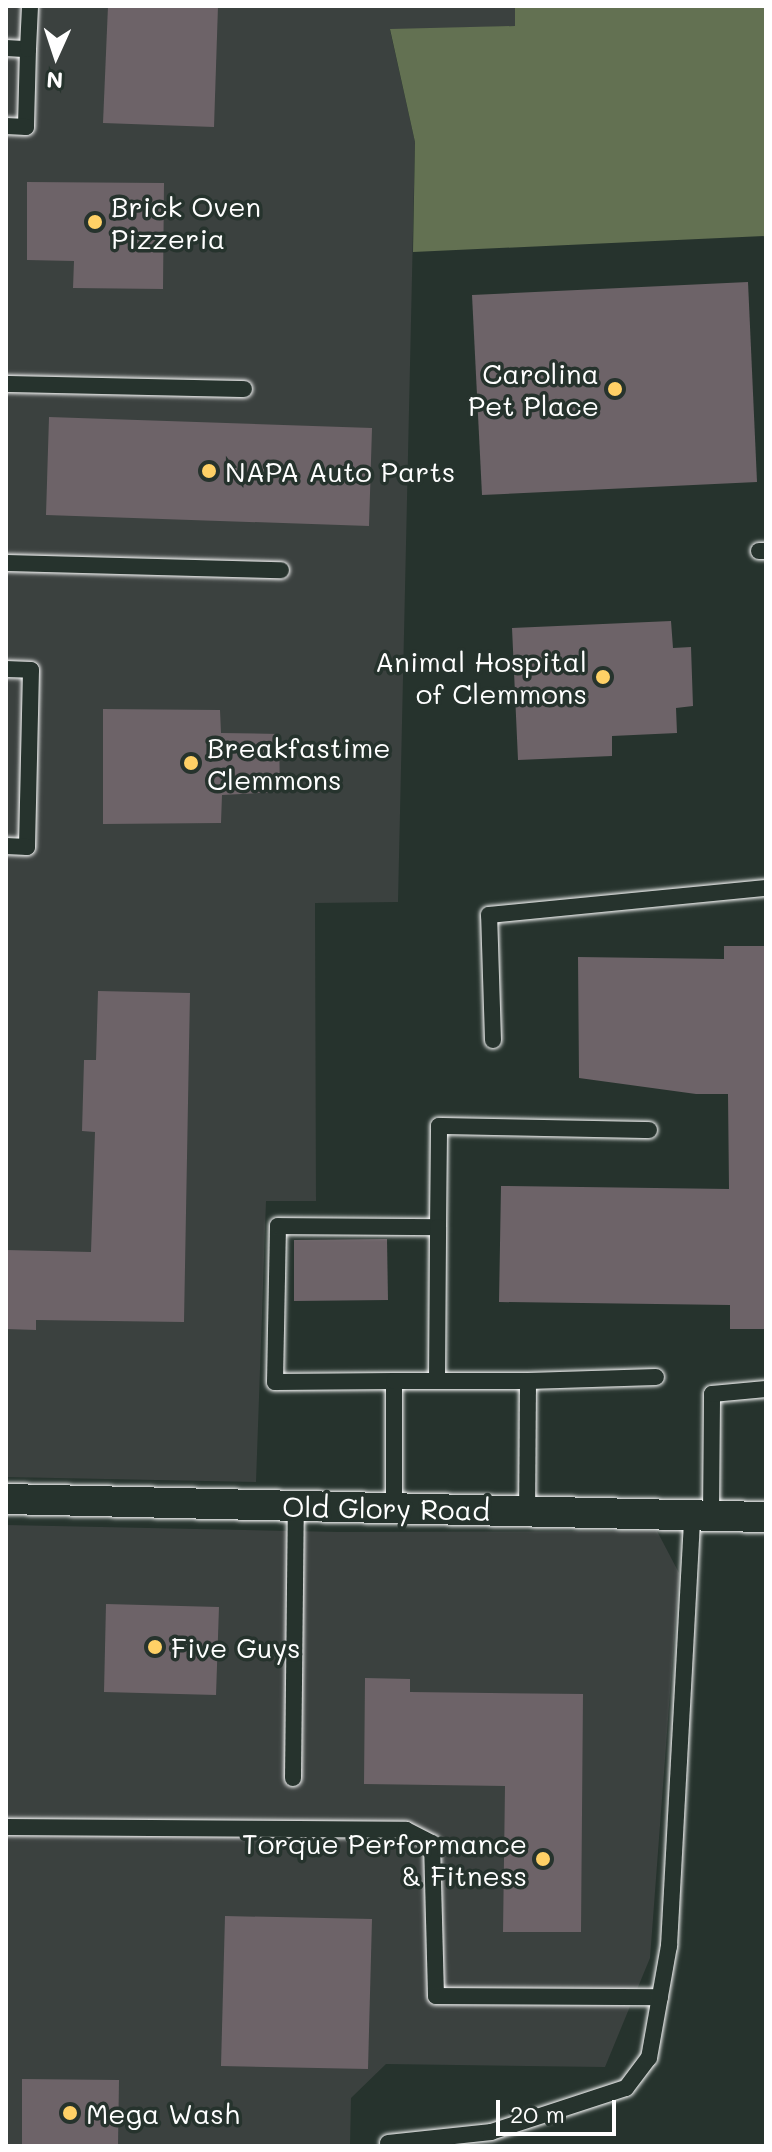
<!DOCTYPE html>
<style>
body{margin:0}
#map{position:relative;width:772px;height:2152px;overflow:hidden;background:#26332d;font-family:Mali,sans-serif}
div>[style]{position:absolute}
.built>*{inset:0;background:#3b413f}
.green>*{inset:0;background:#637152}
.building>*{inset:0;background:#6d6368}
.roads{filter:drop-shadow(0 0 2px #fff) drop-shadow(0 0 2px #fff)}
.lane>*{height:16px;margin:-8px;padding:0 8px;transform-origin:8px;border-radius:8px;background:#26332d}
.street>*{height:30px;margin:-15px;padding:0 15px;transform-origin:15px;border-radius:15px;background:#26332d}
.dots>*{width:22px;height:22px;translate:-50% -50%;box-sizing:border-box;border:4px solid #26332d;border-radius:50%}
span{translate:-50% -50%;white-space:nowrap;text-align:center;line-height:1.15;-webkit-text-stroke:7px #26332d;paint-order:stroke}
.poi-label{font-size:28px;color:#fff}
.left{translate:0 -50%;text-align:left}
.right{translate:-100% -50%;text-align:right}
.street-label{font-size:28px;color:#fff}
.frame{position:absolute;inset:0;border:8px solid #fff;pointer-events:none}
.north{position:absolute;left:16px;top:16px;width:80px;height:80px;-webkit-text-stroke:6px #26332d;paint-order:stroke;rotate:183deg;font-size:22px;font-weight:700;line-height:32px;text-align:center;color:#fff}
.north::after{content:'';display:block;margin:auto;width:28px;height:36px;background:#fff;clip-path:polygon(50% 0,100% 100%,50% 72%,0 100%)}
.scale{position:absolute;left:496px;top:2100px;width:120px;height:36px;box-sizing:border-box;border:4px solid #fff;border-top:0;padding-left:10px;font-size:24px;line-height:28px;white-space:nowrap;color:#fff;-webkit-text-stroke:6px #26332d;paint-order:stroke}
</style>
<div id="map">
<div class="built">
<i style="clip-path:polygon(6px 6px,523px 6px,516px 26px,390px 30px,415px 142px,398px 902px,315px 903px,316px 1201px,266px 1201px,256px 1482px,6px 1477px)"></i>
<i style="clip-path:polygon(6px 1525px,339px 1532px,657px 1531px,679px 1573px,650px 1958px,605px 2067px,386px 2064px,351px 2098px,350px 2146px,6px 2146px)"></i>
</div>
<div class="green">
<i style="clip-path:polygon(515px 6px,766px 6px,766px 236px,413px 252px,415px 142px,390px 29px,515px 26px)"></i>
</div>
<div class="building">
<i style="clip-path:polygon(108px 6px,218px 6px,214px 127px,103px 123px)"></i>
<i style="clip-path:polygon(27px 182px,164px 183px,163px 289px,73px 288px,74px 261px,27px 260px)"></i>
<i style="clip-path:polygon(748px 282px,757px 482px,482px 495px,472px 295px)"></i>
<i style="clip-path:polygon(49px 417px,372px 428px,369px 526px,46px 515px)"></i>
<i style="clip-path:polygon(671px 621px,673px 648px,691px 647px,693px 706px,676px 708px,677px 733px,612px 736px,612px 756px,518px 760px,512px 628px)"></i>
<i style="clip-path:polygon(103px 709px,220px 710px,221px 733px,279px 734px,280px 792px,222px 795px,221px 823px,103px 824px)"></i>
<i style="clip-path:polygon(724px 946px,766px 946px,766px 1329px,730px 1329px,730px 1305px,499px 1302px,501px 1186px,729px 1189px,728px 1094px,696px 1094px,579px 1078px,578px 957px,724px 959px)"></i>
<i style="clip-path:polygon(98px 991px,190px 993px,184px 1322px,36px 1320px,36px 1330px,6px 1329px,6px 1250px,91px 1252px,95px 1132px,82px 1131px,84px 1060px,96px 1060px)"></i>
<i style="clip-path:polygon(387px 1239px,388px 1300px,294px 1301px,294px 1240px)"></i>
<i style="clip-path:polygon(106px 1604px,219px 1607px,216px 1695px,104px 1692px)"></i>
<i style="clip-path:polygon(365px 1678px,410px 1679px,410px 1692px,583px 1694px,581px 1932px,503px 1932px,505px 1786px,364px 1784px)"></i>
<i style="clip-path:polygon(225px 1916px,372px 1919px,368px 2069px,221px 2066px)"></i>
<i style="clip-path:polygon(22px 2079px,119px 2080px,118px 2146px,22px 2146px)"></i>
</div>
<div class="roads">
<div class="lane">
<i style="left:6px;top:48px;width:22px;rotate:3deg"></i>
<i style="left:28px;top:49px;width:78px;rotate:91.5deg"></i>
<i style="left:26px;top:127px;width:20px;rotate:-177deg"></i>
<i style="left:28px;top:49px;width:43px;rotate:-87.3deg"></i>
<i style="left:6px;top:384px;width:238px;rotate:1.2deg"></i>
<i style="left:759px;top:551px;width:7px"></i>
<i style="left:6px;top:563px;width:275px;rotate:1.5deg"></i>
<i style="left:6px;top:669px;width:25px;rotate:2deg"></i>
<i style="left:31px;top:670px;width:177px;rotate:91.3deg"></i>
<i style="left:27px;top:847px;width:21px;rotate:-177deg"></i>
<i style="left:493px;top:1040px;width:125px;rotate:-91.8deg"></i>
<i style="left:489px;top:915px;width:278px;rotate:-5.6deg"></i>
<i style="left:394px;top:1381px;width:119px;rotate:179.5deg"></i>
<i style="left:275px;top:1382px;width:156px;rotate:-88.9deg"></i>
<i style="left:278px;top:1226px;width:160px;rotate:0.4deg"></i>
<i style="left:438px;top:1227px;width:101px;rotate:-89.4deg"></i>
<i style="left:439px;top:1126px;width:210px;rotate:1.1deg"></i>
<i style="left:437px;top:1381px;width:154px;rotate:-89.6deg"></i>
<i style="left:528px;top:1381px;width:128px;rotate:-1.8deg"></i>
<i style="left:394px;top:1508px;width:127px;rotate:-90deg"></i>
<i style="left:394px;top:1381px;width:134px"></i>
<i style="left:528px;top:1381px;width:130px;rotate:90.4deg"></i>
<i style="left:711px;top:1515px;width:121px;rotate:-89.5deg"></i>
<i style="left:712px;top:1394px;width:54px;rotate:-5.3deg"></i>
<i style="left:293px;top:1778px;width:272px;rotate:-89.4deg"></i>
<i style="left:6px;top:1827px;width:400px;rotate:0.4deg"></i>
<i style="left:406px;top:1830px;width:29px;rotate:27deg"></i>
<i style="left:432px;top:1843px;width:153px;rotate:88.5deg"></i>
<i style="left:436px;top:1996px;width:224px;rotate:0.3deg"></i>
<i style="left:388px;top:2143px;width:104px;rotate:-6.1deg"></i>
<i style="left:491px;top:2132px;width:142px;rotate:-18.1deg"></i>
<i style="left:626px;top:2088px;width:38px;rotate:-53deg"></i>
<i style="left:649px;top:2058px;width:114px;rotate:-79.9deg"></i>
<i style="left:669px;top:1946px;width:432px;rotate:-86.9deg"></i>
</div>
<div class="street">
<i style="left:6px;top:1499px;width:760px;rotate:1.36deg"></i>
</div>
</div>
<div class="dots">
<i style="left:95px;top:222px;background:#ffd166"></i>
<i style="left:615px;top:389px;background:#ffd166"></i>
<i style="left:209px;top:471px;background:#ffd166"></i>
<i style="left:603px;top:677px;background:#ffd166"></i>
<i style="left:191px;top:763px;background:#ffd166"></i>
<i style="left:155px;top:1647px;background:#ffd166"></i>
<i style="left:543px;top:1859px;background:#ffd166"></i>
<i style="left:70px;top:2113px;background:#ffd166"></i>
</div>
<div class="poi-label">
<span class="left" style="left:111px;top:222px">Brick Oven<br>Pizzeria</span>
<span class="right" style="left:599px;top:389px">Carolina<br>Pet Place</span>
<span class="left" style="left:225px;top:471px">NAPA Auto Parts</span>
<span class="right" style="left:587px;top:677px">Animal Hospital<br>of Clemmons</span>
<span class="left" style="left:207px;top:763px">Breakfastime<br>Clemmons</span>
<span class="left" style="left:171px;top:1647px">Five Guys</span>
<span class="right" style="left:527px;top:1859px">Torque Performance<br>&amp; Fitness</span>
<span class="left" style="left:86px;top:2113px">Mega Wash</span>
</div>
<div class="street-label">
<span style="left:386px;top:1508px;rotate:1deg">Old Glory Road</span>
</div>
<div class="frame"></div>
<div class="north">N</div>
<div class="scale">20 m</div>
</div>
